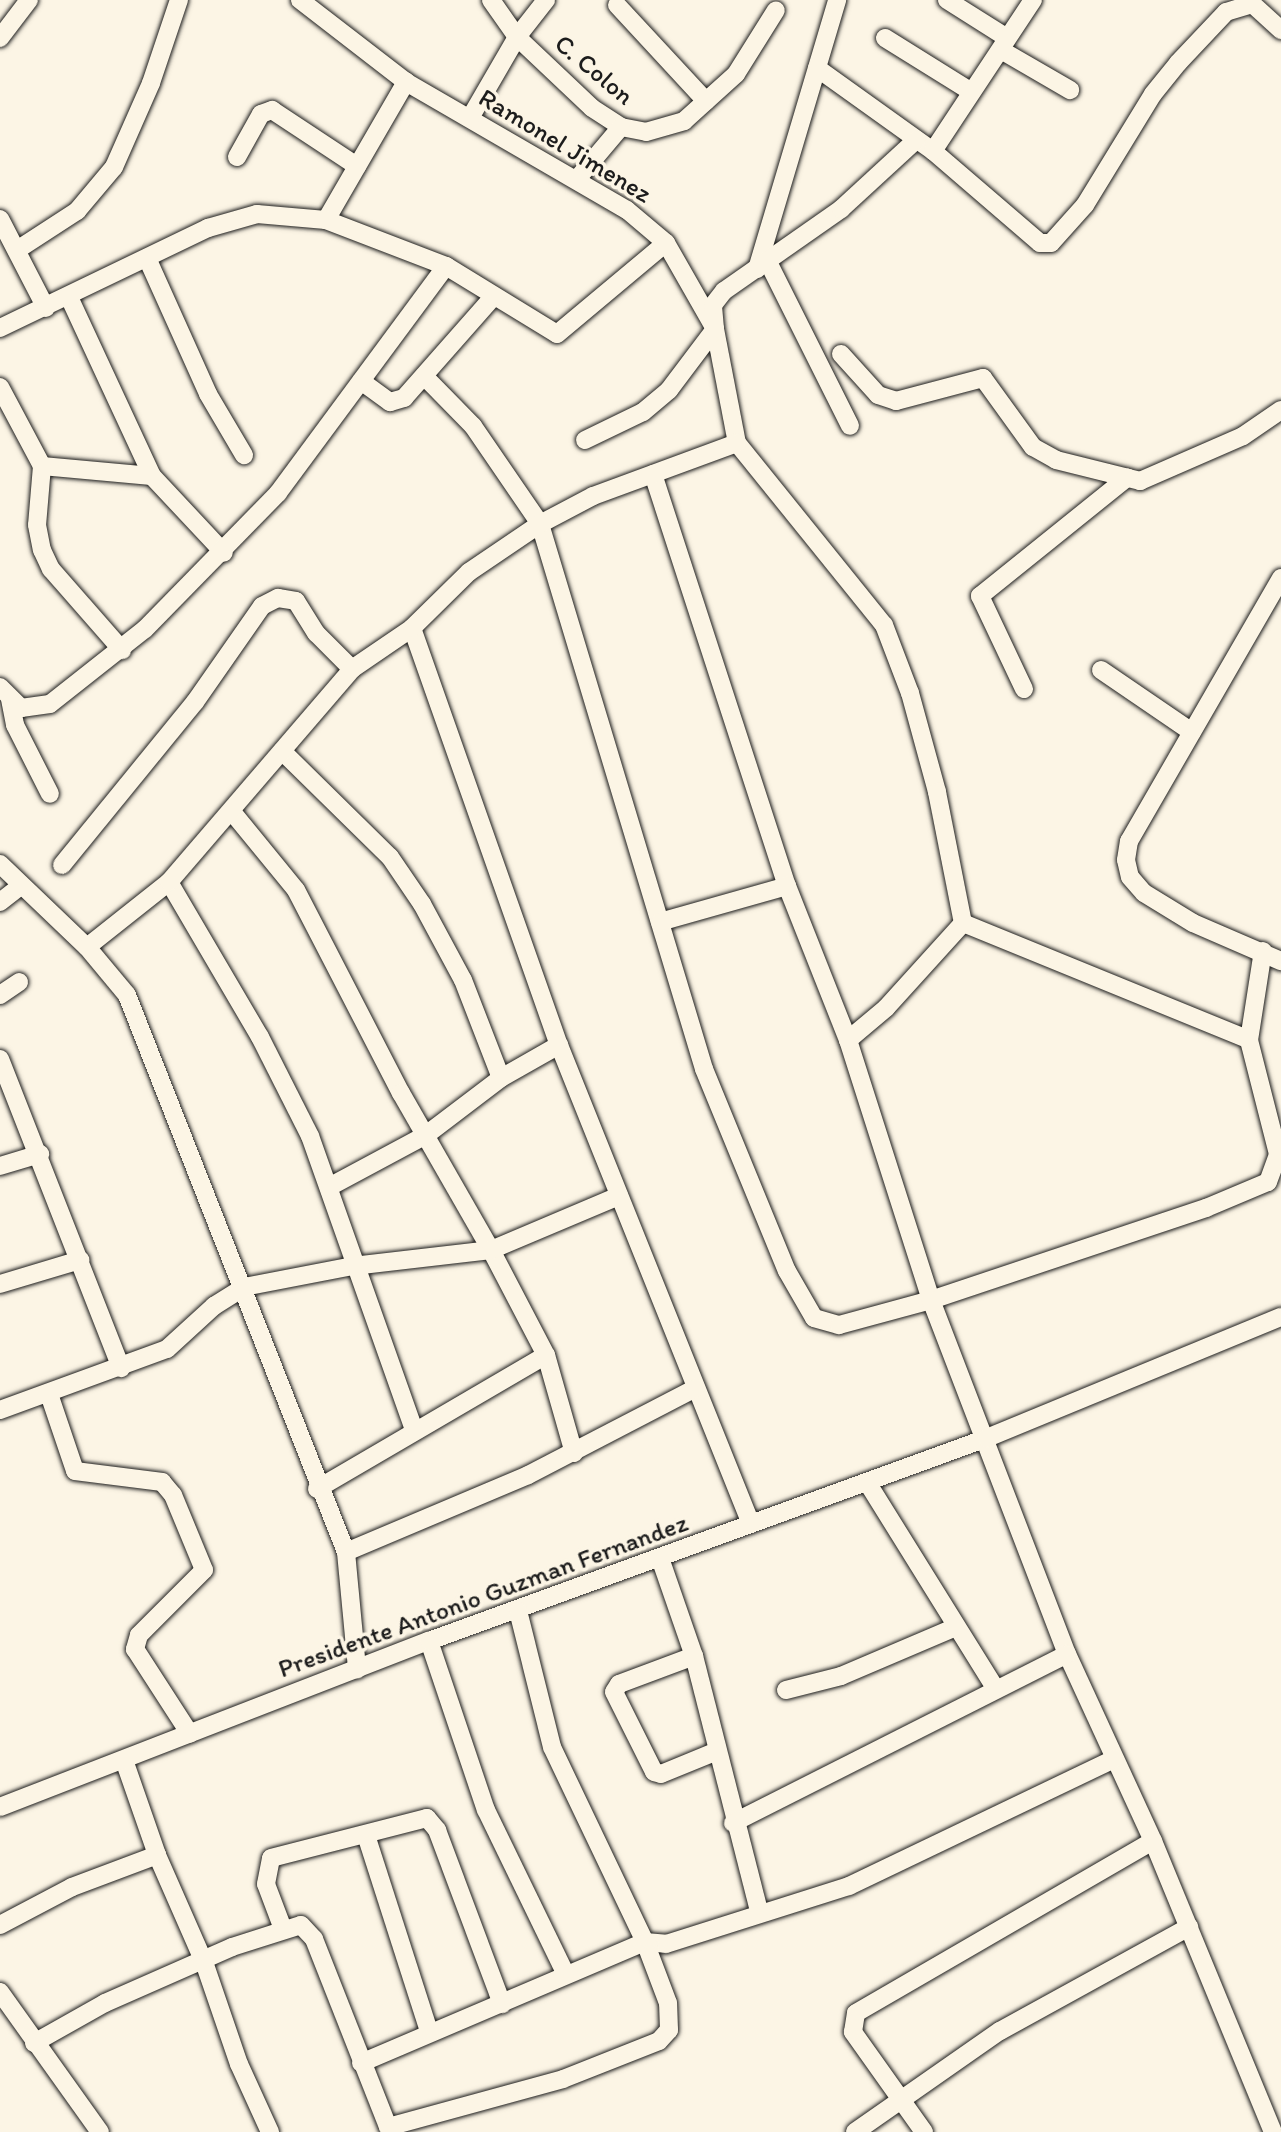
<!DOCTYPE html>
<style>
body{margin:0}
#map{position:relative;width:1281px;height:2132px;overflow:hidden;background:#fcf5e5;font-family:Itim,sans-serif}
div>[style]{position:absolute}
.roads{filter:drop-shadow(0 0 2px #1c1c1c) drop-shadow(0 0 2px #1c1c1c)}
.minor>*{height:18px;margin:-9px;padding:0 9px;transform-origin:9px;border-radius:9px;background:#fcf5e5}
span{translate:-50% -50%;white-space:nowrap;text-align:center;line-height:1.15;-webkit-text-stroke:7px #fcf5e5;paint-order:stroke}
.street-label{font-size:26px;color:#1c1c1c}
</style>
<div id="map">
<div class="roads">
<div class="minor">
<i style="left:300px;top:0;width:134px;rotate:37.7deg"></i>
<i style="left:406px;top:82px;width:255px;rotate:30.1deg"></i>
<i style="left:627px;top:210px;width:51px;rotate:40.2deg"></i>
<i style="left:666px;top:243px;width:99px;rotate:60.3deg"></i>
<i style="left:715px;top:329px;width:116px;rotate:79.1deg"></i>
<i style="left:737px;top:443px;width:234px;rotate:51.1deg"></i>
<i style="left:884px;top:625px;width:73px;rotate:69.1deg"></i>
<i style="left:910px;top:693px;width:103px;rotate:74.7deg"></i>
<i style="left:937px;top:792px;width:134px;rotate:78.8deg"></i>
<i style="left:491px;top:0;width:45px;rotate:54.9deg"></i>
<i style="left:517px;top:37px;width:103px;rotate:43.4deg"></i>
<i style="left:592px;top:108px;width:35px;rotate:33deg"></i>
<i style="left:621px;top:127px;width:25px;rotate:11deg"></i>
<i style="left:646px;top:132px;width:40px;rotate:-16deg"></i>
<i style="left:684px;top:121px;width:70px;rotate:-42.1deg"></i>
<i style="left:736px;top:74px;width:75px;rotate:-58deg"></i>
<i style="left:947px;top:0;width:71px;rotate:32.3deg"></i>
<i style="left:1248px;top:0;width:45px;rotate:42.3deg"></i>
<i style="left:617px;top:5px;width:131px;rotate:47.2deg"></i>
<i style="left:0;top:38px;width:48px;rotate:-52.7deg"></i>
<i style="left:885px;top:38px;width:100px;rotate:31.9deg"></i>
<i style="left:1001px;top:50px;width:80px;rotate:30.1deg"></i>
<i style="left:817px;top:68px;width:143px;rotate:35.6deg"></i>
<i style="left:933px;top:151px;width:141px;rotate:40.7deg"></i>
<i style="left:1040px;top:243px;width:11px"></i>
<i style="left:1051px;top:243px;width:51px;rotate:-48.2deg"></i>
<i style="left:1085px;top:205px;width:130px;rotate:-58.5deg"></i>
<i style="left:1153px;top:94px;width:40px;rotate:-51deg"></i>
<i style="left:1178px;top:63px;width:70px;rotate:-46.7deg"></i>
<i style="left:1226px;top:12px;width:27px;rotate:-17deg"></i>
<i style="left:470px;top:118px;width:94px;rotate:-59.9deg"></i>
<i style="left:517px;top:37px;width:47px;rotate:-51.9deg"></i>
<i style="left:933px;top:151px;width:181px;rotate:-56.5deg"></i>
<i style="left:237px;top:157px;width:49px;rotate:-60.8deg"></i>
<i style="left:261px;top:114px;width:12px;rotate:-20deg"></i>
<i style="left:272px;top:110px;width:102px;rotate:33.4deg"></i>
<i style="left:577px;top:179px;width:68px;rotate:-49.8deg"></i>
<i style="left:0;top:219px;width:100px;rotate:62.7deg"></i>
<i style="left:326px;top:220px;width:160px;rotate:-59.9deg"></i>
<i style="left:17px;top:250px;width:72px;rotate:-33deg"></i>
<i style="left:77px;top:211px;width:57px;rotate:-49.9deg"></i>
<i style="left:114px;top:167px;width:92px;rotate:-66.2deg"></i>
<i style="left:151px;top:83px;width:88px;rotate:-71.4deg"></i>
<i style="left:147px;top:258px;width:149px;rotate:65.8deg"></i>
<i style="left:208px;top:394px;width:71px;rotate:59.5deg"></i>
<i style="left:768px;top:262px;width:183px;rotate:63.4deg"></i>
<i style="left:757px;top:269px;width:281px;rotate:-73.4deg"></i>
<i style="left:69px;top:297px;width:197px;rotate:65.1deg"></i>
<i style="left:152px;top:476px;width:105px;rotate:46.9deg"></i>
<i style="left:0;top:328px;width:231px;rotate:-25.7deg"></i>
<i style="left:208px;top:228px;width:51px;rotate:-15.9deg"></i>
<i style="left:257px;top:214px;width:69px;rotate:5deg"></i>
<i style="left:326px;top:220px;width:129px;rotate:21deg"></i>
<i style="left:446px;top:266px;width:130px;rotate:31.5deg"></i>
<i style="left:557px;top:334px;width:142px;rotate:-39.9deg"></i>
<i style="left:841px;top:354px;width:55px;rotate:47.9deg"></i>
<i style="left:878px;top:395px;width:19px;rotate:18deg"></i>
<i style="left:896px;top:401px;width:90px;rotate:-14.8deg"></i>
<i style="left:983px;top:378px;width:85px;rotate:54.1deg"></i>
<i style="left:1033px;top:447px;width:26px;rotate:29deg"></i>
<i style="left:1056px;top:460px;width:87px;rotate:14deg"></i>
<i style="left:1140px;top:481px;width:112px;rotate:-23.6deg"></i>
<i style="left:1243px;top:436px;width:46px;rotate:-34.4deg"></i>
<i style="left:424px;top:376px;width:70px;rotate:45.6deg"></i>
<i style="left:473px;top:426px;width:119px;rotate:55.6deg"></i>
<i style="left:540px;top:524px;width:569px;rotate:73.25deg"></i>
<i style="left:704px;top:1069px;width:218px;rotate:67.7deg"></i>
<i style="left:787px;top:1271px;width:54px;rotate:60.1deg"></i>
<i style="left:814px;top:1318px;width:26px;rotate:16deg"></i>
<i style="left:839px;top:1325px;width:95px;rotate:-15.2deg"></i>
<i style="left:931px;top:1300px;width:290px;rotate:-18.5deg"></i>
<i style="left:1206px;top:1208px;width:67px;rotate:-22.8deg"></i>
<i style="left:1268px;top:1182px;width:30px;rotate:-70deg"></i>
<i style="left:1278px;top:1154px;width:118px;rotate:-104.3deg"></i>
<i style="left:361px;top:381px;width:36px;rotate:36deg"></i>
<i style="left:390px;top:402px;width:15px;rotate:-16deg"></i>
<i style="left:404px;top:398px;width:136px;rotate:-48.6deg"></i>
<i style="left:0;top:387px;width:89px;rotate:62deg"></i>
<i style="left:42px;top:466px;width:110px;rotate:5.2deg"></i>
<i style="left:585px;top:440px;width:64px;rotate:-25.8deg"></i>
<i style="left:643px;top:412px;width:34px;rotate:-40deg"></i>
<i style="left:669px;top:390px;width:76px;rotate:-53deg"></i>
<i style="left:715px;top:329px;width:24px;rotate:-95deg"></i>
<i style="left:713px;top:305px;width:18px;rotate:-52deg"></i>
<i style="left:724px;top:291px;width:143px;rotate:-35deg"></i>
<i style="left:841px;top:209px;width:102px;rotate:-42.6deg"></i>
<i style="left:42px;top:466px;width:59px;rotate:94.8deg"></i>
<i style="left:37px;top:525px;width:25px;rotate:79deg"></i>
<i style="left:42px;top:550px;width:21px;rotate:65deg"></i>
<i style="left:51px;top:569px;width:108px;rotate:48.8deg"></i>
<i style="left:653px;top:474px;width:433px;rotate:72deg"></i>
<i style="left:787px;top:886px;width:166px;rotate:68.4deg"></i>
<i style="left:848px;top:1040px;width:273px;rotate:72.3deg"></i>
<i style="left:931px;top:1300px;width:379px;rotate:69deg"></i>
<i style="left:1067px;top:1654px;width:206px;rotate:65.3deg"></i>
<i style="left:1153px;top:1841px;width:315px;rotate:67.6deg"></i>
<i style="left:1281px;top:578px;width:304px;rotate:120deg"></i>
<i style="left:1129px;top:841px;width:19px;rotate:99deg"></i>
<i style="left:1126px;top:860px;width:17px;rotate:77deg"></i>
<i style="left:1130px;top:877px;width:21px;rotate:49deg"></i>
<i style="left:1144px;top:893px;width:57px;rotate:31.5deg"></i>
<i style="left:1193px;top:923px;width:96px;rotate:23.4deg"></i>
<i style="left:412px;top:628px;width:442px;rotate:70.6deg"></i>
<i style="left:559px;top:1045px;width:516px;rotate:68.16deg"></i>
<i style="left:1101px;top:670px;width:110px;rotate:34.3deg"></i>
<i style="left:0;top:687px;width:30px;rotate:45deg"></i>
<i style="left:21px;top:708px;width:29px;rotate:-8deg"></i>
<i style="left:50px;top:704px;width:121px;rotate:-38.3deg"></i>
<i style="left:145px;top:629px;width:190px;rotate:-45.6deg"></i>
<i style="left:278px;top:493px;width:282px;rotate:-53.5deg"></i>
<i style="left:1024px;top:689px;width:103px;rotate:-115.3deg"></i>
<i style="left:980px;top:596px;width:189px;rotate:-38.8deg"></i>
<i style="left:10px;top:699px;width:26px;rotate:79deg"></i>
<i style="left:15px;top:725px;width:77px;rotate:63.1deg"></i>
<i style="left:282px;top:751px;width:151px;rotate:44.5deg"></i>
<i style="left:390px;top:857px;width:57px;rotate:55.8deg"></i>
<i style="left:422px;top:904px;width:86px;rotate:61.7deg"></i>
<i style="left:463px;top:980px;width:105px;rotate:68.8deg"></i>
<i style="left:233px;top:813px;width:99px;rotate:50.7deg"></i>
<i style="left:296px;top:890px;width:229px;rotate:62.7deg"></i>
<i style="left:401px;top:1093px;width:181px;rotate:60.2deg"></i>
<i style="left:491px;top:1250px;width:119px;rotate:62.4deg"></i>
<i style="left:546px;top:1355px;width:102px;rotate:74.1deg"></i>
<i style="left:0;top:864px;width:120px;rotate:43.7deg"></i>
<i style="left:87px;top:947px;width:62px;rotate:50.2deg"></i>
<i style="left:127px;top:995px;width:599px;rotate:68.54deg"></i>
<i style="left:346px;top:1552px;width:118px;rotate:84.6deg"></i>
<i style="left:62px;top:865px;width:210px;rotate:-50.8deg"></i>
<i style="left:195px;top:702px;width:117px;rotate:-55.1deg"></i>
<i style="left:262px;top:606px;width:18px;rotate:-27deg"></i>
<i style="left:278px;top:598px;width:18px;rotate:9deg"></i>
<i style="left:296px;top:601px;width:38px;rotate:58deg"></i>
<i style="left:316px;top:633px;width:51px;rotate:45deg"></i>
<i style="left:169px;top:882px;width:180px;rotate:59.6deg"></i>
<i style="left:260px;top:1037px;width:111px;rotate:63.2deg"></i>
<i style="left:310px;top:1136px;width:311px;rotate:70.5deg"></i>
<i style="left:0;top:902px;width:24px;rotate:-38deg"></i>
<i style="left:660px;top:922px;width:132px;rotate:-15.8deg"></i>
<i style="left:963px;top:923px;width:309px;rotate:22.2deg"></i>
<i style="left:1249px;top:1040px;width:90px;rotate:-81.1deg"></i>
<i style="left:87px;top:947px;width:105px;rotate:-38.4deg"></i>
<i style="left:169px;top:882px;width:281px;rotate:-49.3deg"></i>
<i style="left:352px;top:669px;width:73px;rotate:-34.3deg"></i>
<i style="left:412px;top:628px;width:80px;rotate:-44.5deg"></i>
<i style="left:469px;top:572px;width:86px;rotate:-34.1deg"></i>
<i style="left:540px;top:524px;width:60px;rotate:-27.8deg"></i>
<i style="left:593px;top:496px;width:153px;rotate:-20.2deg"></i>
<i style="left:0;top:995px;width:23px;rotate:-34deg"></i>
<i style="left:848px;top:1040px;width:50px;rotate:-40.1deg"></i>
<i style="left:886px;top:1008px;width:115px;rotate:-47.8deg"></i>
<i style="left:0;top:1059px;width:332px;rotate:68.6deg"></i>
<i style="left:0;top:1166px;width:42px;rotate:-16.7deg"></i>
<i style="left:329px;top:1187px;width:110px;rotate:-28.2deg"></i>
<i style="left:426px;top:1135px;width:94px;rotate:-37.2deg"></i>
<i style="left:501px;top:1078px;width:67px;rotate:-29.6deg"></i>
<i style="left:0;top:1284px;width:84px;rotate:-16.7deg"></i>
<i style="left:49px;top:1394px;width:81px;rotate:71.3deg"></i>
<i style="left:75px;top:1471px;width:88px;rotate:7.2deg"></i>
<i style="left:162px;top:1482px;width:17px;rotate:50deg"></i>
<i style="left:173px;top:1495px;width:81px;rotate:67.5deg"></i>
<i style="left:204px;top:1570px;width:92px;rotate:135deg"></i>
<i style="left:139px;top:1635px;width:15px;rotate:106deg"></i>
<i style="left:135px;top:1649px;width:101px;rotate:57.1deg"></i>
<i style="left:0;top:1410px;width:178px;rotate:-20.1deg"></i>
<i style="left:167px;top:1349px;width:64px;rotate:-42.5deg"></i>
<i style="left:214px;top:1306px;width:36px;rotate:-32deg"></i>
<i style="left:244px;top:1287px;width:111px;rotate:-10.9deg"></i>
<i style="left:353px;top:1266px;width:139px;rotate:-6.6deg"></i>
<i style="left:491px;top:1250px;width:139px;rotate:-22.9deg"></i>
<i style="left:867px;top:1482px;width:244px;rotate:58.1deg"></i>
<i style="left:317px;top:1489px;width:265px;rotate:-30.3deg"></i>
<i style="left:346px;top:1552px;width:198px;rotate:-22.9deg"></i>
<i style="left:528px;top:1475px;width:189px;rotate:-27.4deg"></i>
<i style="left:660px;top:1558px;width:104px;rotate:70.9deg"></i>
<i style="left:694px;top:1656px;width:263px;rotate:75.7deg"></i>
<i style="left:429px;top:1641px;width:178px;rotate:71.4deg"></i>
<i style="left:486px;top:1810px;width:181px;rotate:64.1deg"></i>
<i style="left:694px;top:1656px;width:80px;rotate:159.5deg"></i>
<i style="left:619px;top:1684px;width:9px;rotate:122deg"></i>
<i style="left:614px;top:1692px;width:89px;rotate:63.4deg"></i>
<i style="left:654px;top:1772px;width:7px;rotate:16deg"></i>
<i style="left:661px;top:1774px;width:61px;rotate:-22.3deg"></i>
<i style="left:786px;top:1690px;width:57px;rotate:-14.3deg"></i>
<i style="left:841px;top:1676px;width:125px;rotate:-23.1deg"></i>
<i style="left:124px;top:1760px;width:101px;rotate:70.8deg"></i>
<i style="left:157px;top:1855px;width:117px;rotate:66.3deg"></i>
<i style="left:204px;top:1962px;width:108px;rotate:71.1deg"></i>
<i style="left:239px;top:2064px;width:75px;rotate:65.5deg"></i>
<i style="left:0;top:1807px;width:460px;rotate:-21.2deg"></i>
<i style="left:429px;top:1641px;width:594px;rotate:-19.99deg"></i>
<i style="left:987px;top:1438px;width:318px;rotate:-22.4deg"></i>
<i style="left:733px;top:1823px;width:374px;rotate:-26.8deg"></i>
<i style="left:366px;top:1835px;width:206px;rotate:72.2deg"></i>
<i style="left:0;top:1925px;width:81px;rotate:-27.8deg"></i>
<i style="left:72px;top:1887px;width:91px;rotate:-20.6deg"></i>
<i style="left:283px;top:1929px;width:48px;rotate:-110.7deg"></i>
<i style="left:266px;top:1884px;width:26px;rotate:-79deg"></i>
<i style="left:271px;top:1858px;width:161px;rotate:-14.4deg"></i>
<i style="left:427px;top:1818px;width:16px;rotate:50deg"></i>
<i style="left:437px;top:1830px;width:186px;rotate:69.5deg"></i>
<i style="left:0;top:1992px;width:172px;rotate:54.5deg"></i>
<i style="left:34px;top:2043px;width:81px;rotate:-29.4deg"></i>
<i style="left:105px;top:2003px;width:139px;rotate:-23.8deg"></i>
<i style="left:232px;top:1947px;width:72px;rotate:-17.7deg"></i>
<i style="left:301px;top:1925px;width:19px;rotate:47deg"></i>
<i style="left:314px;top:1939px;width:202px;rotate:68.5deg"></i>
<i style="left:388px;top:2127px;width:181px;rotate:-15.3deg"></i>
<i style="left:563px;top:2079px;width:103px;rotate:-21.6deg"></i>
<i style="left:659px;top:2041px;width:15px;rotate:-48deg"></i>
<i style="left:669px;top:2030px;width:27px;rotate:-92deg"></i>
<i style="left:668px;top:2003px;width:65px;rotate:-110.7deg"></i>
<i style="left:645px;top:1942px;width:216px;rotate:-115.5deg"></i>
<i style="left:552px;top:1747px;width:140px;rotate:-104deg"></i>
<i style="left:361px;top:2063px;width:309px;rotate:-23.1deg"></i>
<i style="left:645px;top:1942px;width:21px;rotate:5deg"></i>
<i style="left:666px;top:1944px;width:192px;rotate:-17.6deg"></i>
<i style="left:849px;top:1886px;width:294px;rotate:-25.6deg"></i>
<i style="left:855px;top:2132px;width:177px;rotate:-34.9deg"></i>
<i style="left:1000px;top:2031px;width:216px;rotate:-28.8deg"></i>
<i style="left:924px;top:2132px;width:123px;rotate:-125.4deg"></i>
<i style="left:853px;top:2032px;width:19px;rotate:-81deg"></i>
<i style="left:856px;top:2013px;width:343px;rotate:-30.1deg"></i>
</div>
</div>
<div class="street-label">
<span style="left:594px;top:70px;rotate:40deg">C. Colon</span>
<span style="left:565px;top:146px;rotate:31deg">Ramonel Jimenez</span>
<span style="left:483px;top:1596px;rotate:-20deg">Presidente Antonio Guzman Fernandez</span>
</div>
</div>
